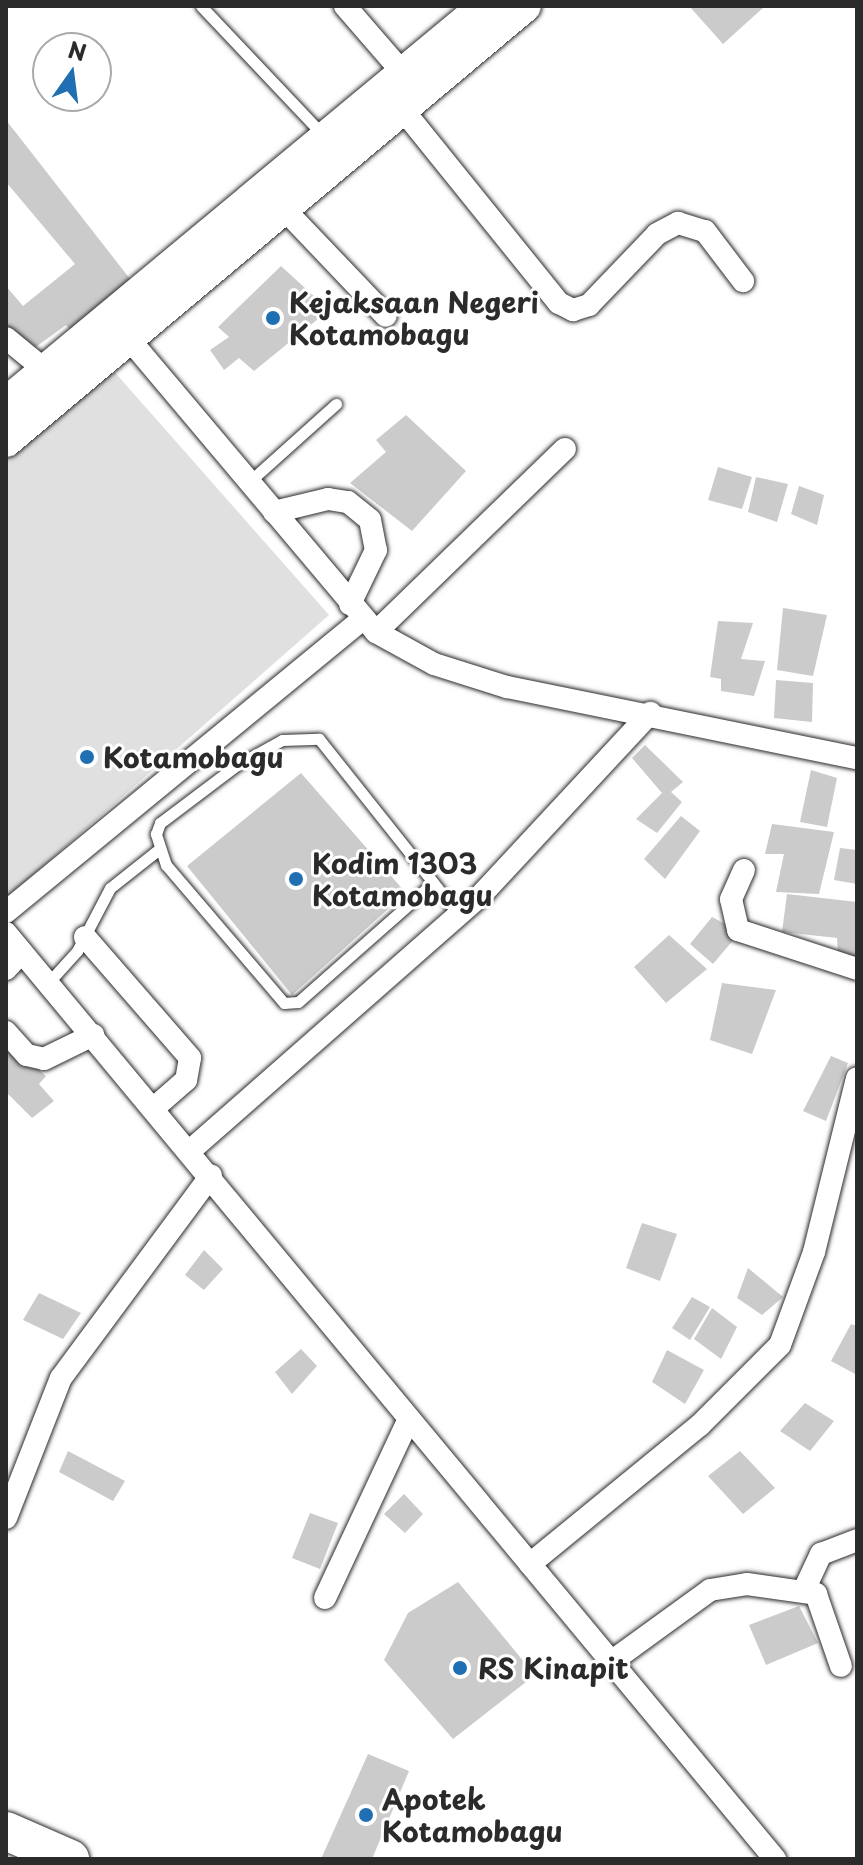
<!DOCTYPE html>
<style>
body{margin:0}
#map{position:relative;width:863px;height:1865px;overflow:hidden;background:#fff;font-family:"Playpen Sans",sans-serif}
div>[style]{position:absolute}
.green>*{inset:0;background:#e0e0e0}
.building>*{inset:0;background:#cbcbcb}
.roads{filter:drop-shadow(0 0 2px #2b2b2b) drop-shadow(0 0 2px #2b2b2b)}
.service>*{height:11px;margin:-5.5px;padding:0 5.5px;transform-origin:5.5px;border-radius:5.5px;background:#fff}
.minor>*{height:22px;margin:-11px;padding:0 11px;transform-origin:11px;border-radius:11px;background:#fff}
.secondary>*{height:32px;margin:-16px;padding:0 16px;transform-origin:16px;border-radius:16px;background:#fff}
.trunk>*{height:38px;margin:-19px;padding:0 19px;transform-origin:19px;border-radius:19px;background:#fff}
.dots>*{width:22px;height:22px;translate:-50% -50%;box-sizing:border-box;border:4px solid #fff;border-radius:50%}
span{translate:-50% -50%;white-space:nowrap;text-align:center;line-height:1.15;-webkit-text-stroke:6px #fff;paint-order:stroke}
.poi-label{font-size:28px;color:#2b2b2b;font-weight:700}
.left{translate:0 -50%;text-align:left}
.frame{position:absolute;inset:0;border:8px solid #2b2b2b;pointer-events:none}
.north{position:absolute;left:32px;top:32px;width:80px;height:80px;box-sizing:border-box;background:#fff;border:2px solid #aaa;border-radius:50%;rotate:14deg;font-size:22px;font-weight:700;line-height:32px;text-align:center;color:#2b2b2b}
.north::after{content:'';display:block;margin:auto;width:28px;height:36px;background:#1f6fb2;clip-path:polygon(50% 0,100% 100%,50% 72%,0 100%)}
</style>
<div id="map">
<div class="green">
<i style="clip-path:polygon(104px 360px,329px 615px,6px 899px,6px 442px)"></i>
</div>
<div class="building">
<i style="clip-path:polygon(689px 6px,765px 6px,723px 44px)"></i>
<i style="clip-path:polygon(6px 120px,141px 293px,71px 331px,66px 325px,33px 349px,6px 335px,6px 286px,23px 306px,75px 264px,6px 182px)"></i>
<i style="clip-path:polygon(281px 266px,329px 310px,254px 371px,239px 358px,224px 370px,210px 350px,229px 337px,218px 327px)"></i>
<i style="clip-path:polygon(406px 415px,466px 471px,412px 531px,350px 483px,386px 452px,376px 440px)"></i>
<i style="clip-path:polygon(718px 467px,752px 477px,742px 509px,708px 500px)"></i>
<i style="clip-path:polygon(756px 477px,788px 484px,777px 522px,748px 512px)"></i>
<i style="clip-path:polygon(799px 486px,824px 495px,817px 525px,791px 514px)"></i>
<i style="clip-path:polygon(783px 608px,827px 615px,813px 676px,777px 670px)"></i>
<i style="clip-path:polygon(718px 621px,753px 623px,741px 659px,765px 661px,754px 696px,721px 691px,721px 679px,710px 677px)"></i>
<i style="clip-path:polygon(776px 680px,813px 683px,812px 722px,774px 718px)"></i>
<i style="clip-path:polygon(645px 745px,683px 782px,671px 792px,682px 802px,657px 833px,636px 819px,662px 793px,632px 758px)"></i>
<i style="clip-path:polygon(811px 770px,837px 778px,827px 827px,800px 822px)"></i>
<i style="clip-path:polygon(301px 773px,406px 893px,292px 995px,187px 866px)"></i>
<i style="clip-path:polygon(681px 816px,700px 831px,665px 879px,644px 859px)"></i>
<i style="clip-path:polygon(772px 824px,834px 832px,819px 894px,776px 892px,784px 854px,765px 854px)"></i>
<i style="clip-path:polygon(840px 848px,857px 850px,857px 884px,834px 880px)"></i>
<i style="clip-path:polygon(787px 894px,857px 902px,857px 958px,838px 955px,837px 938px,782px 932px)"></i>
<i style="clip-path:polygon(712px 917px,740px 932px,713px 964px,690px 944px)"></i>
<i style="clip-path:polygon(669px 935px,707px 969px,666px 1003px,634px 967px)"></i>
<i style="clip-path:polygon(722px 983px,776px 990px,752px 1054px,710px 1040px)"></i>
<i style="clip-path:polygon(6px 1043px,46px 1076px,39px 1084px,54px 1101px,32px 1118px,6px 1092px)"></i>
<i style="clip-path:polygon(831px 1056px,848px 1063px,826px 1121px,803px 1111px)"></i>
<i style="clip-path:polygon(642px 1223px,677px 1234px,660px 1281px,626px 1268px)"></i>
<i style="clip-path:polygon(204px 1250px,223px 1269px,204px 1290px,185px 1275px)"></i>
<i style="clip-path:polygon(748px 1268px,783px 1297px,762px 1315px,737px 1298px)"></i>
<i style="clip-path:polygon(39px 1293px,81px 1313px,63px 1339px,23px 1320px)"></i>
<i style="clip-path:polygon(692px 1297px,710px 1307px,690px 1340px,672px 1328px)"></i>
<i style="clip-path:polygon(712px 1308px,737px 1327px,721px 1359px,694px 1339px)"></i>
<i style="clip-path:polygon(851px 1324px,857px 1326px,857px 1375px,831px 1361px)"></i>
<i style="clip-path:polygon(301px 1349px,317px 1366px,292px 1394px,275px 1372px)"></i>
<i style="clip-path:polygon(667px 1350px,704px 1370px,685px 1404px,652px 1382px)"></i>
<i style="clip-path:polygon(805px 1403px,834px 1421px,810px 1451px,780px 1431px)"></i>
<i style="clip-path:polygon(68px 1451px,125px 1481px,113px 1501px,59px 1472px)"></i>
<i style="clip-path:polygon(740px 1451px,775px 1488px,743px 1514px,708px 1476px)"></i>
<i style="clip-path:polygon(404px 1494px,423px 1514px,405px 1533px,384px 1514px)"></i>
<i style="clip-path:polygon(310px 1513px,338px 1523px,320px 1569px,292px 1558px)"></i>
<i style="clip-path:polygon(458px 1582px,535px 1675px,453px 1739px,384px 1660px,408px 1613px)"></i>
<i style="clip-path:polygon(799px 1606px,818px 1643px,766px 1665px,749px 1625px)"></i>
<i style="clip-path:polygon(368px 1754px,409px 1771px,372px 1859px,321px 1859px)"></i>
</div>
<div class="roads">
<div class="service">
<i style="left:201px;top:6px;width:180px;rotate:46.6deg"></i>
<i style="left:249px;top:482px;width:117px;rotate:-41.9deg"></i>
<i style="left:433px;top:883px;width:180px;rotate:138.6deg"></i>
<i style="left:298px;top:1002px;width:14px;rotate:176deg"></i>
<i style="left:284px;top:1003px;width:182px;rotate:-130.5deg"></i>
<i style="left:166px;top:865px;width:33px;rotate:-108deg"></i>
<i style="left:156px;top:834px;width:12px;rotate:-70deg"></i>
<i style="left:160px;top:823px;width:96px;rotate:-37deg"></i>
<i style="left:237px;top:765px;width:51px;rotate:-29.1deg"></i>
<i style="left:282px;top:740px;width:37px;rotate:-2deg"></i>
<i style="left:319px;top:739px;width:225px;rotate:51.5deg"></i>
<i style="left:48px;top:983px;width:43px;rotate:-47.8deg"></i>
<i style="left:77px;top:951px;width:71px;rotate:-62.4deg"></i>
<i style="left:110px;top:888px;width:61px;rotate:-38.4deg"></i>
</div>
<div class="minor">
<i style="left:345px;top:6px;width:90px;rotate:49.1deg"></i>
<i style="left:403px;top:110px;width:248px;rotate:51.1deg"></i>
<i style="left:559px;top:303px;width:16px;rotate:27deg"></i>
<i style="left:573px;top:310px;width:17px;rotate:-17deg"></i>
<i style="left:589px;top:305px;width:98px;rotate:-46.2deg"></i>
<i style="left:657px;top:234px;width:24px;rotate:-28deg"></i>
<i style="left:678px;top:223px;width:28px;rotate:17deg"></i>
<i style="left:705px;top:231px;width:63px;rotate:52.8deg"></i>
<i style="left:285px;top:210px;width:146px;rotate:46.4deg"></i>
<i style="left:119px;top:327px;width:399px;rotate:49.9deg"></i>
<i style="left:376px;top:632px;width:66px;rotate:28.9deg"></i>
<i style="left:434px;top:664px;width:77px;rotate:17.5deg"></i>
<i style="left:507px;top:687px;width:357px;rotate:11.5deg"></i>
<i style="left:6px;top:338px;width:52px;rotate:39.5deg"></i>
<i style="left:274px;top:512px;width:56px;rotate:-13.5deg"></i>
<i style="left:328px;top:499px;width:20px;rotate:9deg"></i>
<i style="left:348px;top:502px;width:28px;rotate:39deg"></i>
<i style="left:370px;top:520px;width:31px;rotate:79deg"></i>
<i style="left:376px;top:550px;width:60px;rotate:115.7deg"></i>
<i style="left:376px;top:632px;width:263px;rotate:-44.1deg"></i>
<i style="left:744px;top:870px;width:32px;rotate:114deg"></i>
<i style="left:731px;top:899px;width:32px;rotate:77deg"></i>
<i style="left:738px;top:930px;width:125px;rotate:18.1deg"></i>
<i style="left:6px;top:912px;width:462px;rotate:-39.4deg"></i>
<i style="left:6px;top:933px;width:1204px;rotate:50.29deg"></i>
<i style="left:85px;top:937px;width:160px;rotate:49deg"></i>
<i style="left:190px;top:1058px;width:22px;rotate:100deg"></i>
<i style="left:186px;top:1080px;width:41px;rotate:138.9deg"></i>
<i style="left:6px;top:969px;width:23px;rotate:-47deg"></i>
<i style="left:6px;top:1032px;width:31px;rotate:48deg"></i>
<i style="left:27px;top:1055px;width:17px;rotate:13deg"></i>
<i style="left:44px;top:1059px;width:55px;rotate:-26.1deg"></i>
<i style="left:192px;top:1149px;width:388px;rotate:-41.3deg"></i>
<i style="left:483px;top:893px;width:246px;rotate:-47.1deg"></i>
<i style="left:6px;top:1518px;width:150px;rotate:-68.6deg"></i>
<i style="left:61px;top:1378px;width:252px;rotate:-53.5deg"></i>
<i style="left:530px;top:1564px;width:220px;rotate:-39.3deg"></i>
<i style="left:700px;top:1425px;width:113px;rotate:-45deg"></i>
<i style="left:780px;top:1345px;width:99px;rotate:-69.9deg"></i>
<i style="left:814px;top:1252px;width:179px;rotate:-76.1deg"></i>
<i style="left:805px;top:1588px;width:38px;rotate:-65deg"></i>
<i style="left:821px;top:1554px;width:39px;rotate:-21deg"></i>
<i style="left:325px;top:1598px;width:198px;rotate:-64.9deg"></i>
<i style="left:611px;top:1662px;width:122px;rotate:-36deg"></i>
<i style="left:710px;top:1590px;width:37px;rotate:-9deg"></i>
<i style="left:747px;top:1584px;width:70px;rotate:8.2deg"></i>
<i style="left:816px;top:1594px;width:76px;rotate:70.9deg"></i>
</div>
<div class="secondary">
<i style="left:6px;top:403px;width:621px;rotate:-39.71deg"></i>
<i style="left:6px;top:441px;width:677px;rotate:-39.97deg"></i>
</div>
<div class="trunk">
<i style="left:6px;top:1831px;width:70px;rotate:23.6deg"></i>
</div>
</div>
<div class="dots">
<i style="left:273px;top:318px;background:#1f6fb2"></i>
<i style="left:87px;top:757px;background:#1f6fb2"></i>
<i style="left:296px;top:879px;background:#1f6fb2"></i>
<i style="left:460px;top:1668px;background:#1f6fb2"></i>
<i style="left:366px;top:1815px;background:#1f6fb2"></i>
</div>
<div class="poi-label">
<span class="left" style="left:289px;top:318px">Kejaksaan Negeri<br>Kotamobagu</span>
<span class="left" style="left:103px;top:757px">Kotamobagu</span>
<span class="left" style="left:312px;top:879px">Kodim 1303<br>Kotamobagu</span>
<span class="left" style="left:478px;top:1668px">RS Kinapit</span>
<span class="left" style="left:382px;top:1815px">Apotek<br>Kotamobagu</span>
</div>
<div class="frame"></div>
<div class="north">N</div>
</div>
